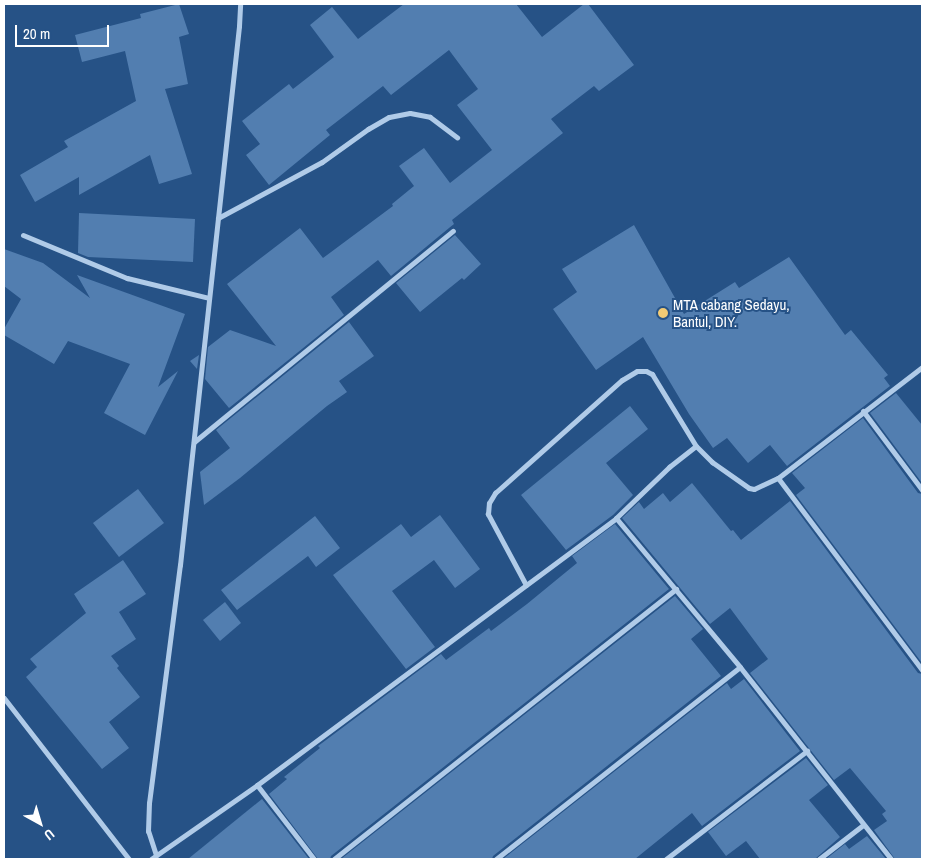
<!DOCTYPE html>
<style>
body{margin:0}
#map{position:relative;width:926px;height:863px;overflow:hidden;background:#265286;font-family:"Archivo Narrow",sans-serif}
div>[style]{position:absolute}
.building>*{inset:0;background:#527eb0}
.minor>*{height:5px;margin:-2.5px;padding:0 2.5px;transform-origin:2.5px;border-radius:2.5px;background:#b0cbe8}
.dots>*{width:14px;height:14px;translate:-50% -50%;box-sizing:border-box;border:2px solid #265286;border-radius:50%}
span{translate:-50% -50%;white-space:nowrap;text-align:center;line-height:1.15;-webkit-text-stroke:4px #265286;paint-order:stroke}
.poi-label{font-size:15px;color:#fff}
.left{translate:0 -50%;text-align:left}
.frame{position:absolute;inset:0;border:5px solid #fff;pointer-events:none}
.north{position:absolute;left:15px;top:798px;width:50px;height:50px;-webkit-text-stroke:4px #265286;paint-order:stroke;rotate:141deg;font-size:14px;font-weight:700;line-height:20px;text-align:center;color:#fff}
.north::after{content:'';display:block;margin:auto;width:18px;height:22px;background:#fff;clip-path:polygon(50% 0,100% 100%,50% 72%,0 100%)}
.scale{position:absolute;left:15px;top:25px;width:94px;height:22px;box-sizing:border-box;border:2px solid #fff;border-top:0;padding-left:6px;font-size:15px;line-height:18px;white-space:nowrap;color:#fff;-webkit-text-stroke:4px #265286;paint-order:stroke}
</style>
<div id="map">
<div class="building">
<i style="clip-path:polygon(179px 4px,189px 34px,179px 37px,188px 84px,165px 89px,192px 174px,159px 184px,150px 155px,79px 195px,79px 177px,35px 202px,20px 175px,68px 147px,64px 141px,136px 101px,125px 51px,82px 62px,75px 35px,141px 18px,140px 14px)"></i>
<i style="clip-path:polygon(404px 4px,516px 4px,542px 37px,584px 4px,588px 4px,634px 65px,599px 91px,594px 86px,551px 119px,563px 133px,452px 220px,454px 224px,449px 228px,391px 276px,378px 260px,331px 297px,344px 315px,229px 408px,205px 379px,208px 347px,230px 330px,276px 346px,227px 284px,300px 228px,323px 258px,393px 206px,392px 204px,414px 186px,399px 166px,424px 148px,450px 183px,492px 150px,457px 105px,478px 89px,449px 50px,391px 95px,383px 86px,326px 130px,330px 135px,269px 185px,246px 155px,260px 144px,242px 121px,289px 84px,293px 89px,334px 57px,310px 25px,332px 7px,358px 39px)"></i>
<i style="clip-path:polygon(79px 213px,195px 219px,193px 262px,88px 257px,78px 253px)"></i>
<i style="clip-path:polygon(634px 225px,684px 314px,735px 282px,739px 288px,789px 257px,845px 335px,851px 330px,888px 375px,884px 378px,890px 386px,787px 466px,770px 445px,748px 463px,727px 438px,713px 448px,689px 414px,643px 337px,596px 370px,553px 309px,577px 292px,562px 269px)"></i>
<i style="clip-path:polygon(455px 235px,481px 264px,464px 280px,462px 278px,420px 312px,396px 283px)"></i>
<i style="clip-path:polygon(4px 249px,43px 263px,90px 298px,77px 275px,185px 314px,158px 387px,178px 371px,145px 435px,104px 413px,130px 364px,68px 341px,54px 364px,4px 335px,4px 329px,21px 299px,4px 286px)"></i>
<i style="clip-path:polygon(349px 322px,374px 356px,339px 381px,347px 392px,327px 406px,240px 478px,204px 505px,200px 472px,230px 448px,216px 430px)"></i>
<i style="clip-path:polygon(199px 355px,197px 369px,190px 361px)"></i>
<i style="clip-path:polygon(896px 393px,922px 425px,922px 483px,870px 413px)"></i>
<i style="clip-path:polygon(630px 406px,648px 429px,606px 463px,633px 495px,613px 515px,566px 550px,521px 495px)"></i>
<i style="clip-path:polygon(863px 418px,918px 493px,922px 494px,922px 663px,796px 495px,805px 488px,792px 473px)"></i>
<i style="clip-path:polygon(692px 483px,731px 531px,733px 530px,741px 540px,790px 501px,918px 673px,922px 674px,922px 859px,895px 859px,874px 830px,887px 821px,882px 814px,886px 811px,850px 768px,834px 780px,750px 673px,768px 659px,730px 608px,710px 624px,622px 518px,639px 502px,644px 509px,663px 493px,670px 502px)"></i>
<i style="clip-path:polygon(138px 489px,164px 523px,119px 557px,93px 523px)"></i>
<i style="clip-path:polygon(440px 515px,480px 569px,455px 588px,434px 560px,392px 591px,435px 647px,406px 669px,333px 575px,401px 524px,411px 537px)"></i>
<i style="clip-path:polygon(315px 516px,340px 548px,316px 567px,308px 556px,237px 610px,221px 590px)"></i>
<i style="clip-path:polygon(615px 524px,669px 589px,331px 856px,330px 859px,318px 859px,269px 794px,287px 779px,284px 777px,320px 748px,318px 746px,441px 654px,446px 660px,489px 628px,491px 631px,527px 604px,577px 563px,572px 556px)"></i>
<i style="clip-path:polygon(123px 560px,146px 594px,119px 612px,136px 639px,111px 656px,119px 666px,117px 668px,140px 697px,109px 722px,129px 748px,102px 769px,26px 677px,37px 667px,30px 659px,86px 613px,74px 594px)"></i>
<i style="clip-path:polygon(675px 596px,703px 629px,691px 639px,721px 676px,493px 856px,492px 859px,341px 859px)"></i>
<i style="clip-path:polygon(225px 602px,241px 623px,220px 641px,203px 620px)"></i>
<i style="clip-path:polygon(744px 679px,800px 751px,702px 826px,692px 813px,635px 859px,503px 859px,727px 683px,731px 689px)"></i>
<i style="clip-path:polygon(806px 758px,828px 785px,809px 800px,840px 837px,815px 859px,760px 859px,746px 841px,726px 856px,708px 832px)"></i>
<i style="clip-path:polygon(262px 799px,309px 859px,188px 859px)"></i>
<i style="clip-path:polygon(867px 836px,886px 859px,826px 859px,845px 844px,849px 849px)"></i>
</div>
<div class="minor">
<i style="left:218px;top:218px;width:118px;rotate:-28.3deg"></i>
<i style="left:322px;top:162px;width:57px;rotate:-35.7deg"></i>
<i style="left:368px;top:129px;width:24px;rotate:-30deg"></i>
<i style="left:389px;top:117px;width:21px;rotate:-11deg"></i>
<i style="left:410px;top:113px;width:20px;rotate:11deg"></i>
<i style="left:430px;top:117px;width:34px;rotate:37deg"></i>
<i style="left:23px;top:235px;width:113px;rotate:22.5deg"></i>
<i style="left:127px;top:278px;width:84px;rotate:13.7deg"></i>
<i style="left:863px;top:411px;width:99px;rotate:53.2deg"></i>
<i style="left:194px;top:442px;width:334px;rotate:-39.2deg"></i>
<i style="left:778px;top:478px;width:240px;rotate:53.1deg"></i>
<i style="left:616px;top:518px;width:194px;rotate:50.2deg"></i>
<i style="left:740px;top:667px;width:244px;rotate:51.8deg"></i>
<i style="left:526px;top:585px;width:81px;rotate:-118.2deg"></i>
<i style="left:488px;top:514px;width:11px;rotate:-85deg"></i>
<i style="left:489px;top:503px;width:12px;rotate:-59deg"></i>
<i style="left:495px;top:493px;width:170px;rotate:-41.7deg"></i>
<i style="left:622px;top:380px;width:17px;rotate:-31deg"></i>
<i style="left:637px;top:371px;width:9px"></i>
<i style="left:646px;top:371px;width:7px;rotate:27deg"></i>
<i style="left:652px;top:374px;width:84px;rotate:58.6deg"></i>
<i style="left:4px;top:698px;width:204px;rotate:52.2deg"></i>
<i style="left:257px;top:785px;width:93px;rotate:52.4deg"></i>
<i style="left:156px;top:855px;width:25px;rotate:-108deg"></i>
<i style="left:148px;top:831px;width:28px;rotate:-88deg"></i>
<i style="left:149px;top:803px;width:240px;rotate:-82.6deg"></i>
<i style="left:180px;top:565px;width:542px;rotate:-83.75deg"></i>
<i style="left:239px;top:26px;width:22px;rotate:-87deg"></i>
<i style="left:151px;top:859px;width:129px;rotate:-34.9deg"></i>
<i style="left:257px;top:785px;width:447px;rotate:-36.6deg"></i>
<i style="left:616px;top:518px;width:74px;rotate:-43.9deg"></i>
<i style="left:669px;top:467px;width:34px;rotate:-38deg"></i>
<i style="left:696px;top:446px;width:23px;rotate:45deg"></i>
<i style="left:712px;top:462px;width:45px;rotate:35.1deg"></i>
<i style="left:749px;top:488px;width:5px;rotate:11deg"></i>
<i style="left:754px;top:489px;width:26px;rotate:-25deg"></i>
<i style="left:778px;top:478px;width:182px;rotate:-37.6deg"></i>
<i style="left:334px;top:859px;width:436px;rotate:-38.3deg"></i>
<i style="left:496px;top:859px;width:310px;rotate:-38.2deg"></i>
<i style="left:666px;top:859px;width:178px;rotate:-37.5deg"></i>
<i style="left:819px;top:859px;width:56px;rotate:-37.7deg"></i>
</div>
<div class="dots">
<i style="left:663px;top:313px;background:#f2cb75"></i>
</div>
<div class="poi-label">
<span class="left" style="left:673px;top:313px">MTA cabang Sedayu,<br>Bantul, DIY.</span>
</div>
<div class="frame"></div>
<div class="north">U</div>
<div class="scale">20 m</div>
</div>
